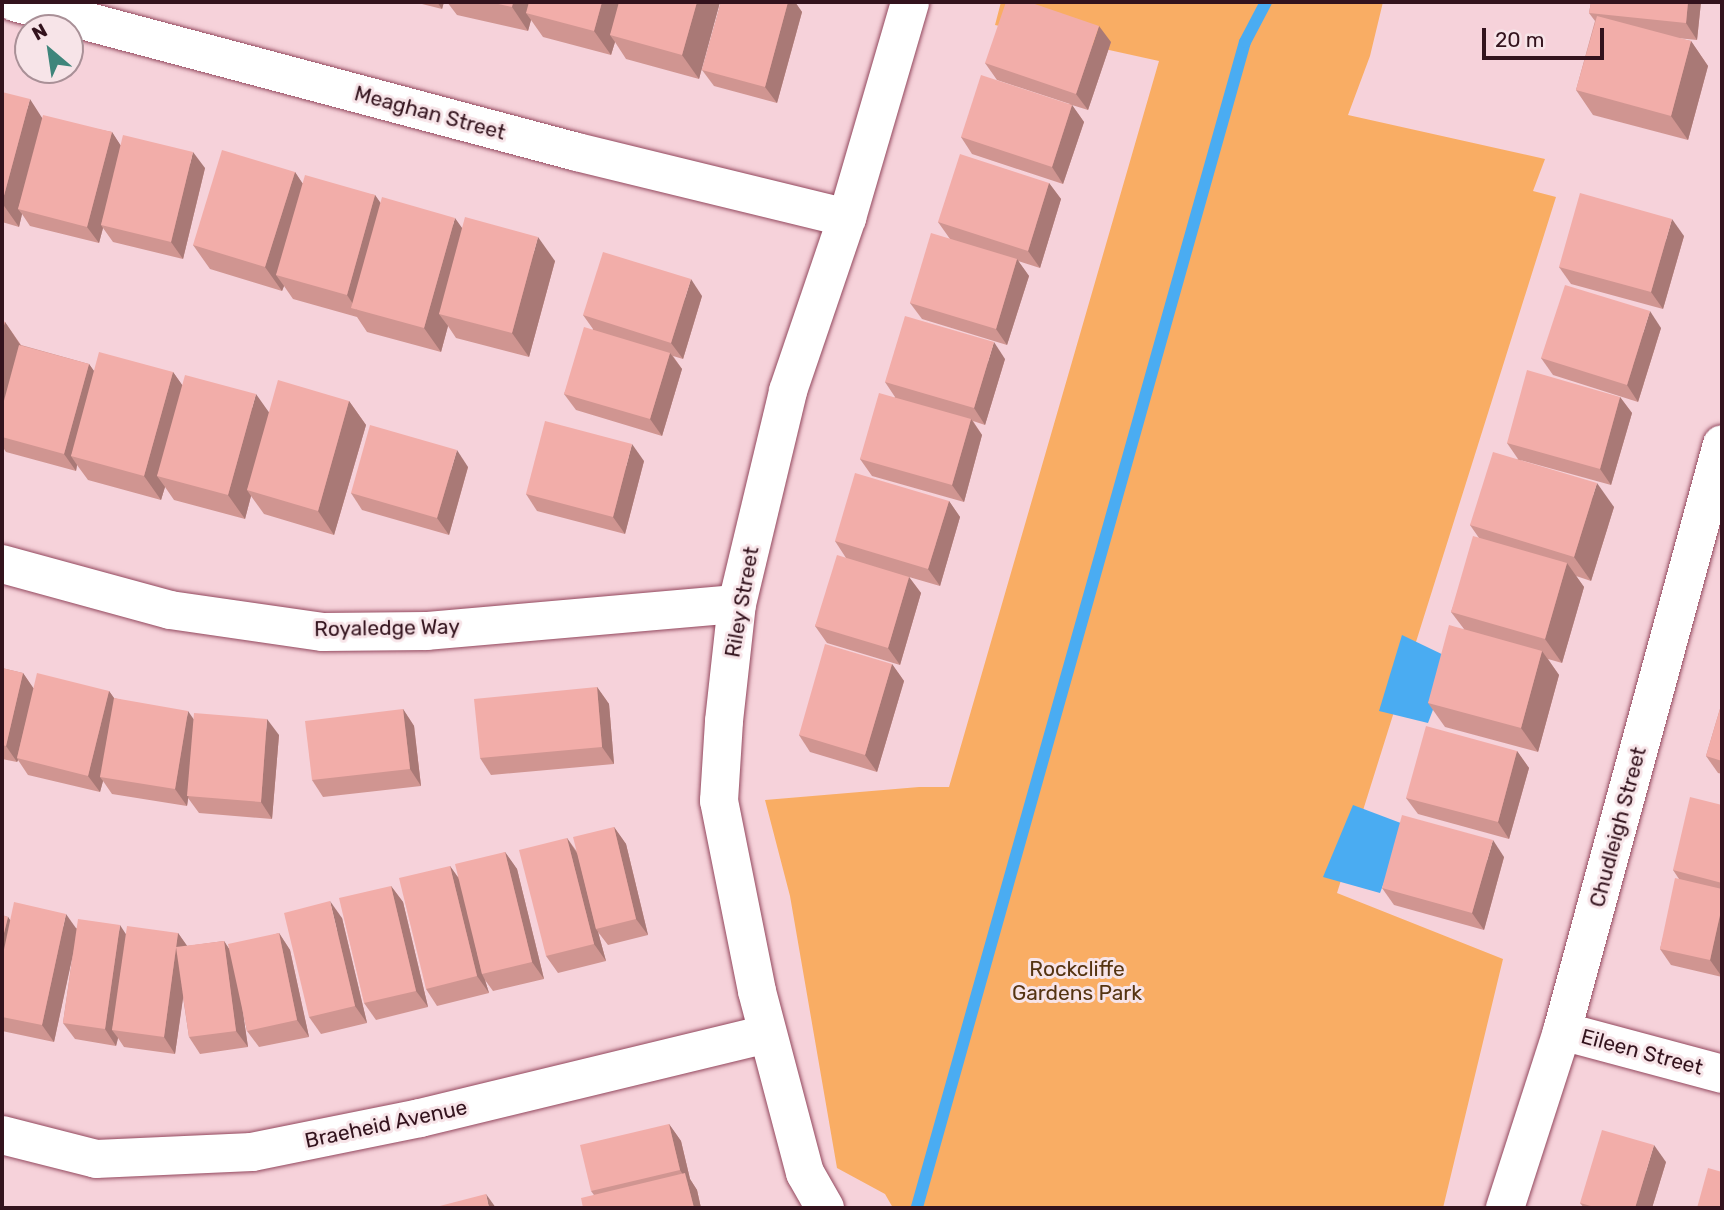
<!DOCTYPE html>
<style>
body{margin:0}
#map{position:relative;width:1724px;height:1210px;overflow:hidden;background:#f6d2da;font-family:Rubik,sans-serif}
div>[style]{position:absolute}
.green>*{inset:0;background:#f9ad64}
.water>*{inset:0;background:#4aacf2}
.stream>*{height:12px;margin:-6px;padding:0 6px;transform-origin:6px;border-radius:6px;background:#4aacf2}
.roads{filter:drop-shadow(0 0 2px #93485e) drop-shadow(0 0 2px #93485e)}
.street>*{height:38px;margin:-19px;padding:0 19px;transform-origin:19px;border-radius:19px;background:#fff}
.wall>*{inset:0;background:#d09591}
.shaded-wall>*{inset:0;background:#a97976}
.building>*{inset:0;background:#f2ada9}
span{translate:-50% -50%;white-space:nowrap;text-align:center;line-height:1.15;-webkit-text-stroke:6px #f7e4e8;paint-order:stroke}
.street-label{font-size:21px;color:#33131d}
.park-label{font-size:21px;color:#553412}
.frame{position:absolute;inset:0;border:4px solid #33131d;pointer-events:none}
.north{position:absolute;left:14px;top:14px;width:70px;height:70px;box-sizing:border-box;background:#f7e4e8;border:2px solid #a99097;border-radius:50%;rotate:331deg;font-size:19px;font-weight:700;line-height:28px;text-align:center;color:#33131d}
.north::after{content:'';display:block;margin:auto;width:24px;height:32px;background:#3f857b;clip-path:polygon(50% 0,100% 100%,50% 72%,0 100%)}
.scale{position:absolute;left:1482px;top:28px;width:122px;height:32px;box-sizing:border-box;border:4px solid #33131d;border-top:0;padding-left:9px;font-size:21px;line-height:24px;white-space:nowrap;color:#33131d;-webkit-text-stroke:5px #f7e4e8;paint-order:stroke}
</style>
<div id="map">
<div class="green">
<i style="clip-path:polygon(1001px 2px,1383px 2px,1370px 56px,1348px 115px,1545px 159px,1533px 191px,1556px 197px,1337px 893px,1503px 959px,1443px 1208px,893px 1208px,885px 1194px,837px 1168px,790px 896px,765px 800px,919px 787px,949px 787px,1159px 61px,995px 25px)"></i>
</div>
<div class="water">
<i style="clip-path:polygon(1402px 635px,1452px 659px,1428px 723px,1379px 711px)"></i>
<i style="clip-path:polygon(1353px 805px,1406px 825px,1380px 893px,1323px 877px)"></i>
</div>
<div class="stream">
<i style="left:917px;top:1207px;width:1210px;rotate:-74.28deg"></i>
<i style="left:1245px;top:42px;width:45px;rotate:-62.3deg"></i>
</div>
<div class="roads">
<div class="street">
<i style="left:14px;top:2px;width:583px;rotate:14.92deg"></i>
<i style="left:577px;top:152px;width:278px;rotate:13.7deg"></i>
<i style="left:2px;top:564px;width:174px;rotate:15.3deg"></i>
<i style="left:170px;top:610px;width:155px;rotate:8.2deg"></i>
<i style="left:323px;top:632px;width:104px;rotate:-0.6deg"></i>
<i style="left:427px;top:631px;width:311px;rotate:-5deg"></i>
<i style="left:1562px;top:1031px;width:166px;rotate:15deg"></i>
<i style="left:2px;top:1135px;width:97px;rotate:14.3deg"></i>
<i style="left:96px;top:1159px;width:156px;rotate:-2.6deg"></i>
<i style="left:252px;top:1152px;width:171px;rotate:-11.4deg"></i>
<i style="left:420px;top:1118px;width:356px;rotate:-13.6deg"></i>
<i style="left:825px;top:1208px;width:40px;rotate:-119.7deg"></i>
<i style="left:805px;top:1173px;width:188px;rotate:-104.8deg"></i>
<i style="left:757px;top:991px;width:194px;rotate:-101.3deg"></i>
<i style="left:719px;top:801px;width:80px;rotate:-86.4deg"></i>
<i style="left:724px;top:721px;width:118px;rotate:-83.7deg"></i>
<i style="left:737px;top:604px;width:219px;rotate:-76.5deg"></i>
<i style="left:788px;top:391px;width:183px;rotate:-71.2deg"></i>
<i style="left:847px;top:218px;width:225px;rotate:-73.7deg"></i>
<i style="left:1505px;top:1208px;width:186px;rotate:-72.1deg"></i>
<i style="left:1562px;top:1031px;width:608px;rotate:-74.75deg"></i>
</div>
</div>
<div class="wall">
<i style="clip-path:polygon(414px 2px,444px 2px,442px 9px)"></i>
<i style="clip-path:polygon(447px 2px,720px 2px,699px 79px,626px 59px,615px 42px,611px 55px,543px 37px,531px 20px,528px 31px,457px 15px)"></i>
<i style="clip-path:polygon(721px 2px,795px 2px,802px 12px,777px 103px,714px 86px,702px 70px)"></i>
<i style="clip-path:polygon(1591px 2px,1701px 2px,1697px 40px,1677px 38px,1691px 41px,1708px 66px,1688px 140px,1593px 115px,1576px 90px,1595px 21px,1589px 13px)"></i>
<i style="clip-path:polygon(1111px 42px,1088px 110px,1072px 105px,1084px 122px,1063px 184px,972px 154px,961px 137px,1070px 104px,997px 80px,985px 63px)"></i>
<i style="clip-path:polygon(2px 92px,42px 118px,112px 132px,120px 145px,205px 168px,183px 259px,113px 242px,103px 228px,99px 243px,30px 226px,22px 214px,19px 227px,2px 222px)"></i>
<i style="clip-path:polygon(295px 172px,302px 183px,375px 195px,380px 203px,462px 228px,555px 261px,529px 357px,456px 338px,448px 326px,441px 352px,367px 332px,357px 317px,293px 299px,284px 286px,282px 291px,210px 269px,193px 245px)"></i>
<i style="clip-path:polygon(1049px 183px,1061px 199px,1040px 268px,1018px 261px,1029px 276px,1007px 345px,922px 319px,910px 303px,950px 239px,938px 222px)"></i>
<i style="clip-path:polygon(1684px 236px,1663px 309px,1571px 284px,1559px 267px)"></i>
<i style="clip-path:polygon(702px 296px,683px 359px,673px 356px,682px 369px,662px 436px,576px 410px,564px 394px,593px 329px,583px 315px)"></i>
<i style="clip-path:polygon(2px 321px,5px 322px,21px 345px,89px 364px,94px 371px,173px 372px,182px 385px,269px 413px,349px 401px,366px 425px,334px 535px,264px 514px,251px 496px,245px 519px,174px 500px,165px 487px,161px 500px,88px 480px,77px 465px,76px 471px,6px 452px,2px 446px)"></i>
<i style="clip-path:polygon(1661px 328px,1638px 402px,1553px 375px,1541px 358px)"></i>
<i style="clip-path:polygon(1005px 359px,985px 425px,973px 421px,982px 435px,964px 502px,872px 476px,860px 459px,895px 397px,885px 382px)"></i>
<i style="clip-path:polygon(1620px 397px,1632px 413px,1611px 485px,1520px 460px,1614px 507px,1591px 581px,1576px 576px,1584px 587px,1562px 663px,1548px 659px,1559px 675px,1538px 752px,1445px 727px,1428px 703px,1464px 629px,1451px 612px,1479px 538px,1470px 525px,1518px 459px,1507px 443px)"></i>
<i style="clip-path:polygon(644px 461px,625px 534px,537px 511px,526px 494px)"></i>
<i style="clip-path:polygon(468px 467px,449px 535px,362px 510px,351px 493px)"></i>
<i style="clip-path:polygon(949px 501px,960px 517px,940px 586px,909px 577px,921px 593px,900px 665px,827px 643px,815px 626px,846px 558px,835px 541px)"></i>
<i style="clip-path:polygon(892px 664px,904px 681px,877px 772px,810px 752px,799px 735px)"></i>
<i style="clip-path:polygon(2px 668px,23px 673px,33px 688px,109px 691px,114px 698px,193px 719px,279px 735px,272px 819px,199px 813px,188px 798px,187px 806px,112px 794px,103px 781px,100px 792px,28px 775px,18px 760px,17px 762px,2px 759px)"></i>
<i style="clip-path:polygon(597px 687px,609px 704px,614px 764px,491px 775px,480px 758px)"></i>
<i style="clip-path:polygon(1722px 702px,1722px 774px,1718px 773px,1706px 756px)"></i>
<i style="clip-path:polygon(403px 709px,414px 726px,421px 786px,323px 797px,312px 780px)"></i>
<i style="clip-path:polygon(1517px 751px,1529px 768px,1509px 839px,1418px 814px,1406px 798px)"></i>
<i style="clip-path:polygon(1722px 805px,1722px 977px,1671px 965px,1660px 949px,1679px 879px,1673px 870px)"></i>
<i style="clip-path:polygon(614px 827px,626px 844px,648px 935px,608px 945px,598px 932px,606px 961px,558px 973px,546px 956px,567px 838px,578px 853px)"></i>
<i style="clip-path:polygon(505px 852px,517px 869px,544px 979px,493px 991px,485px 980px,489px 993px,437px 1006px,426px 989px,450px 866px,458px 877px)"></i>
<i style="clip-path:polygon(1504px 857px,1484px 930px,1394px 905px,1382px 888px)"></i>
<i style="clip-path:polygon(391px 886px,403px 902px,428px 1007px,376px 1020px,364px 1003px)"></i>
<i style="clip-path:polygon(2px 915px,8px 917px,10px 920px,126px 934px,178px 933px,187px 946px,224px 941px,229px 949px,279px 933px,290px 950px,309px 1037px,259px 1047px,247px 1031px,242px 1008px,248px 1047px,200px 1054px,189px 1037px,183px 997px,175px 1054px,124px 1047px,118px 1038px,116px 1046px,75px 1039px,63px 1023px,73px 953px,54px 1042px,2px 1031px)"></i>
<i style="clip-path:polygon(342px 918px,367px 1023px,321px 1034px,309px 1017px)"></i>
<i style="clip-path:polygon(669px 1124px,681px 1141px,690px 1179px,697px 1190px,701px 1208px,583px 1208px,594px 1195px,591px 1191px)"></i>
<i style="clip-path:polygon(1666px 1162px,1652px 1208px,1584px 1208px,1580px 1203px)"></i>
</div>
<div class="shaded-wall">
<i style="clip-path:polygon(437px 2px,444px 2px,442px 9px)"></i>
<i style="clip-path:polygon(513px 2px,535px 2px,526px 13px,531px 20px,528px 31px,512px 7px)"></i>
<i style="clip-path:polygon(602px 2px,625px 2px,610px 35px,615px 42px,611px 55px,594px 31px)"></i>
<i style="clip-path:polygon(697px 2px,720px 2px,699px 79px,682px 55px)"></i>
<i style="clip-path:polygon(788px 2px,795px 2px,802px 12px,777px 103px,765px 87px)"></i>
<i style="clip-path:polygon(1688px 2px,1701px 2px,1697px 40px,1686px 23px)"></i>
<i style="clip-path:polygon(1099px 26px,1111px 42px,1088px 110px,1076px 94px)"></i>
<i style="clip-path:polygon(1691px 41px,1708px 66px,1688px 140px,1671px 116px)"></i>
<i style="clip-path:polygon(30px 99px,46px 124px,18px 209px,22px 214px,19px 227px,2px 203px)"></i>
<i style="clip-path:polygon(1072px 105px,1084px 122px,1063px 184px,1052px 167px)"></i>
<i style="clip-path:polygon(112px 132px,123px 149px,101px 225px,103px 228px,99px 243px,87px 227px)"></i>
<i style="clip-path:polygon(193px 152px,205px 168px,183px 259px,171px 242px)"></i>
<i style="clip-path:polygon(295px 172px,311px 196px,276px 275px,284px 286px,282px 291px,265px 267px)"></i>
<i style="clip-path:polygon(1049px 183px,1061px 199px,1040px 268px,1028px 251px)"></i>
<i style="clip-path:polygon(375px 195px,392px 219px,357px 310px,347px 295px)"></i>
<i style="clip-path:polygon(455px 218px,472px 242px,439px 314px,448px 326px,441px 352px,424px 328px)"></i>
<i style="clip-path:polygon(1672px 219px,1684px 236px,1663px 309px,1651px 292px)"></i>
<i style="clip-path:polygon(538px 237px,555px 261px,529px 357px,512px 333px)"></i>
<i style="clip-path:polygon(1017px 259px,1029px 276px,1007px 345px,996px 329px)"></i>
<i style="clip-path:polygon(691px 279px,702px 296px,683px 359px,671px 343px)"></i>
<i style="clip-path:polygon(1650px 311px,1661px 328px,1638px 402px,1627px 385px)"></i>
<i style="clip-path:polygon(5px 322px,21px 346px,2px 418px,2px 332px)"></i>
<i style="clip-path:polygon(994px 342px,1005px 359px,985px 425px,974px 408px)"></i>
<i style="clip-path:polygon(670px 353px,682px 369px,662px 436px,650px 419px)"></i>
<i style="clip-path:polygon(89px 364px,101px 381px,71px 456px,77px 465px,76px 471px,64px 454px)"></i>
<i style="clip-path:polygon(173px 372px,190px 396px,157px 476px,165px 487px,161px 500px,144px 476px)"></i>
<i style="clip-path:polygon(256px 394px,273px 418px,247px 490px,251px 496px,245px 519px,228px 495px)"></i>
<i style="clip-path:polygon(1620px 397px,1632px 413px,1611px 485px,1600px 469px)"></i>
<i style="clip-path:polygon(349px 401px,366px 425px,334px 535px,318px 511px)"></i>
<i style="clip-path:polygon(971px 419px,982px 435px,964px 502px,952px 485px)"></i>
<i style="clip-path:polygon(632px 444px,644px 461px,625px 534px,613px 517px)"></i>
<i style="clip-path:polygon(457px 450px,468px 467px,449px 535px,437px 518px)"></i>
<i style="clip-path:polygon(1597px 483px,1614px 507px,1591px 581px,1574px 557px)"></i>
<i style="clip-path:polygon(949px 501px,960px 517px,940px 586px,928px 569px)"></i>
<i style="clip-path:polygon(1567px 563px,1584px 587px,1562px 663px,1545px 639px)"></i>
<i style="clip-path:polygon(909px 577px,921px 593px,900px 665px,888px 648px)"></i>
<i style="clip-path:polygon(1542px 651px,1559px 675px,1538px 752px,1521px 728px)"></i>
<i style="clip-path:polygon(892px 664px,904px 681px,877px 772px,865px 755px)"></i>
<i style="clip-path:polygon(23px 673px,34px 689px,17px 758px,18px 760px,17px 762px,6px 746px)"></i>
<i style="clip-path:polygon(597px 687px,609px 704px,614px 764px,602px 747px)"></i>
<i style="clip-path:polygon(109px 691px,121px 708px,100px 777px,103px 781px,100px 792px,88px 776px)"></i>
<i style="clip-path:polygon(403px 709px,414px 726px,421px 786px,410px 769px)"></i>
<i style="clip-path:polygon(188px 711px,199px 727px,187px 806px,175px 789px)"></i>
<i style="clip-path:polygon(267px 719px,279px 735px,272px 819px,261px 802px)"></i>
<i style="clip-path:polygon(1517px 751px,1529px 768px,1509px 839px,1498px 822px)"></i>
<i style="clip-path:polygon(614px 827px,626px 844px,648px 935px,636px 919px)"></i>
<i style="clip-path:polygon(567px 838px,578px 855px,596px 929px,598px 932px,606px 961px,594px 944px)"></i>
<i style="clip-path:polygon(1493px 840px,1504px 857px,1484px 930px,1472px 913px)"></i>
<i style="clip-path:polygon(505px 852px,517px 869px,544px 979px,532px 962px)"></i>
<i style="clip-path:polygon(450px 866px,461px 882px,482px 974px,485px 980px,489px 993px,477px 976px)"></i>
<i style="clip-path:polygon(391px 886px,403px 902px,428px 1007px,416px 991px)"></i>
<i style="clip-path:polygon(330px 901px,342px 918px,367px 1023px,355px 1006px)"></i>
<i style="clip-path:polygon(1722px 906px,1722px 977px,1710px 960px)"></i>
<i style="clip-path:polygon(66px 914px,78px 931px,54px 1042px,42px 1025px)"></i>
<i style="clip-path:polygon(8px 917px,19px 933px,2px 1007px,2px 941px)"></i>
<i style="clip-path:polygon(120px 925px,131px 942px,112px 1030px,118px 1038px,116px 1046px,105px 1029px)"></i>
<i style="clip-path:polygon(178px 933px,190px 950px,175px 1054px,164px 1037px)"></i>
<i style="clip-path:polygon(279px 933px,290px 950px,309px 1037px,297px 1020px)"></i>
<i style="clip-path:polygon(224px 941px,235px 958px,248px 1047px,236px 1031px)"></i>
<i style="clip-path:polygon(669px 1124px,681px 1141px,690px 1179px,697px 1190px,701px 1208px,694px 1208px,687px 1181px,680px 1170px)"></i>
<i style="clip-path:polygon(1654px 1145px,1666px 1162px,1652px 1208px,1635px 1208px)"></i>
<i style="clip-path:polygon(486px 1194px,496px 1208px,489px 1208px)"></i>
</div>
<div class="building">
<i style="clip-path:polygon(489px 2px,513px 2px,512px 7px)"></i>
<i style="clip-path:polygon(529px 2px,602px 2px,594px 31px,526px 13px)"></i>
<i style="clip-path:polygon(619px 2px,697px 2px,682px 55px,610px 35px)"></i>
<i style="clip-path:polygon(721px 2px,788px 2px,765px 87px,702px 70px)"></i>
<i style="clip-path:polygon(1006px 2px,1029px 2px,1099px 26px,1076px 94px,985px 63px)"></i>
<i style="clip-path:polygon(1591px 2px,1688px 2px,1686px 23px,1589px 13px)"></i>
<i style="clip-path:polygon(1597px 16px,1691px 41px,1671px 116px,1576px 90px)"></i>
<i style="clip-path:polygon(981px 75px,1072px 105px,1052px 167px,961px 137px)"></i>
<i style="clip-path:polygon(2px 92px,30px 99px,2px 203px)"></i>
<i style="clip-path:polygon(43px 115px,112px 132px,87px 227px,18px 209px)"></i>
<i style="clip-path:polygon(123px 135px,193px 152px,171px 242px,101px 225px)"></i>
<i style="clip-path:polygon(222px 150px,295px 172px,265px 267px,193px 245px)"></i>
<i style="clip-path:polygon(960px 154px,1049px 183px,1028px 251px,938px 222px)"></i>
<i style="clip-path:polygon(305px 175px,375px 195px,347px 295px,276px 275px)"></i>
<i style="clip-path:polygon(1580px 193px,1672px 219px,1651px 292px,1559px 267px)"></i>
<i style="clip-path:polygon(382px 197px,455px 218px,424px 328px,351px 308px)"></i>
<i style="clip-path:polygon(465px 217px,538px 237px,512px 333px,439px 314px)"></i>
<i style="clip-path:polygon(931px 233px,1017px 259px,996px 329px,910px 303px)"></i>
<i style="clip-path:polygon(603px 252px,691px 279px,671px 343px,583px 315px)"></i>
<i style="clip-path:polygon(1565px 285px,1650px 311px,1627px 385px,1541px 358px)"></i>
<i style="clip-path:polygon(905px 316px,994px 342px,974px 408px,885px 382px)"></i>
<i style="clip-path:polygon(2px 321px,5px 322px,2px 332px)"></i>
<i style="clip-path:polygon(584px 327px,670px 353px,650px 419px,564px 394px)"></i>
<i style="clip-path:polygon(19px 345px,89px 364px,64px 454px,2px 437px,2px 408px)"></i>
<i style="clip-path:polygon(99px 352px,173px 372px,144px 476px,71px 456px)"></i>
<i style="clip-path:polygon(1527px 370px,1620px 397px,1600px 469px,1507px 443px)"></i>
<i style="clip-path:polygon(185px 375px,256px 394px,228px 495px,157px 476px)"></i>
<i style="clip-path:polygon(278px 380px,349px 401px,318px 511px,247px 490px)"></i>
<i style="clip-path:polygon(879px 393px,971px 419px,952px 485px,860px 459px)"></i>
<i style="clip-path:polygon(545px 421px,632px 444px,613px 517px,526px 494px)"></i>
<i style="clip-path:polygon(370px 425px,457px 450px,437px 518px,351px 493px)"></i>
<i style="clip-path:polygon(1493px 452px,1597px 483px,1574px 557px,1470px 525px)"></i>
<i style="clip-path:polygon(855px 473px,949px 501px,928px 569px,835px 541px)"></i>
<i style="clip-path:polygon(1473px 536px,1567px 563px,1545px 639px,1451px 612px)"></i>
<i style="clip-path:polygon(837px 555px,909px 577px,888px 648px,815px 626px)"></i>
<i style="clip-path:polygon(1449px 625px,1542px 651px,1521px 728px,1428px 703px)"></i>
<i style="clip-path:polygon(825px 644px,892px 664px,865px 755px,799px 735px)"></i>
<i style="clip-path:polygon(2px 668px,23px 673px,6px 746px,2px 745px)"></i>
<i style="clip-path:polygon(37px 673px,109px 691px,88px 776px,17px 758px)"></i>
<i style="clip-path:polygon(597px 687px,602px 747px,480px 758px,474px 699px)"></i>
<i style="clip-path:polygon(114px 698px,188px 711px,175px 789px,100px 777px)"></i>
<i style="clip-path:polygon(1722px 702px,1722px 761px,1706px 756px)"></i>
<i style="clip-path:polygon(403px 709px,410px 769px,312px 780px,305px 721px)"></i>
<i style="clip-path:polygon(194px 713px,267px 719px,261px 802px,187px 796px)"></i>
<i style="clip-path:polygon(1426px 726px,1517px 751px,1498px 822px,1406px 798px)"></i>
<i style="clip-path:polygon(1690px 797px,1722px 805px,1722px 883px,1673px 870px)"></i>
<i style="clip-path:polygon(1402px 815px,1493px 840px,1472px 913px,1382px 888px)"></i>
<i style="clip-path:polygon(614px 827px,636px 919px,596px 929px,573px 837px)"></i>
<i style="clip-path:polygon(567px 838px,594px 944px,546px 956px,519px 850px)"></i>
<i style="clip-path:polygon(505px 852px,532px 962px,482px 974px,455px 864px)"></i>
<i style="clip-path:polygon(450px 866px,477px 976px,426px 989px,399px 878px)"></i>
<i style="clip-path:polygon(1675px 878px,1722px 889px,1722px 906px,1710px 960px,1660px 949px)"></i>
<i style="clip-path:polygon(391px 886px,416px 991px,364px 1003px,339px 898px)"></i>
<i style="clip-path:polygon(330px 901px,355px 1006px,309px 1017px,284px 913px)"></i>
<i style="clip-path:polygon(14px 902px,66px 914px,42px 1025px,2px 1017px,2px 959px)"></i>
<i style="clip-path:polygon(2px 915px,8px 917px,2px 941px)"></i>
<i style="clip-path:polygon(78px 919px,120px 925px,105px 1029px,63px 1023px)"></i>
<i style="clip-path:polygon(127px 926px,178px 933px,164px 1037px,112px 1030px)"></i>
<i style="clip-path:polygon(279px 933px,297px 1020px,247px 1031px,228px 944px)"></i>
<i style="clip-path:polygon(224px 941px,236px 1031px,189px 1037px,176px 947px)"></i>
<i style="clip-path:polygon(669px 1124px,680px 1170px,591px 1191px,580px 1145px)"></i>
<i style="clip-path:polygon(1602px 1130px,1654px 1145px,1635px 1208px,1598px 1208px,1580px 1203px)"></i>
<i style="clip-path:polygon(1708px 1168px,1722px 1172px,1722px 1208px,1697px 1208px)"></i>
<i style="clip-path:polygon(685px 1173px,694px 1208px,583px 1208px,581px 1198px)"></i>
<i style="clip-path:polygon(486px 1194px,489px 1208px,432px 1208px)"></i>
</div>
<div class="street-label">
<span style="left:430px;top:113px;rotate:15deg">Meaghan Street</span>
<span style="left:742px;top:602px;rotate:-80deg">Riley Street</span>
<span style="left:387px;top:628px;rotate:-1deg">Royaledge Way</span>
<span style="left:1618px;top:827px;rotate:-75deg">Chudleigh Street</span>
<span style="left:1642px;top:1052px;rotate:15deg">Eileen Street</span>
<span style="left:386px;top:1124px;rotate:-12deg">Braeheid Avenue</span>
</div>
<div class="park-label">
<span style="left:1077px;top:981px">Rockcliffe<br>Gardens Park</span>
</div>
<div class="frame"></div>
<div class="north">N</div>
<div class="scale">20 m</div>
</div>
